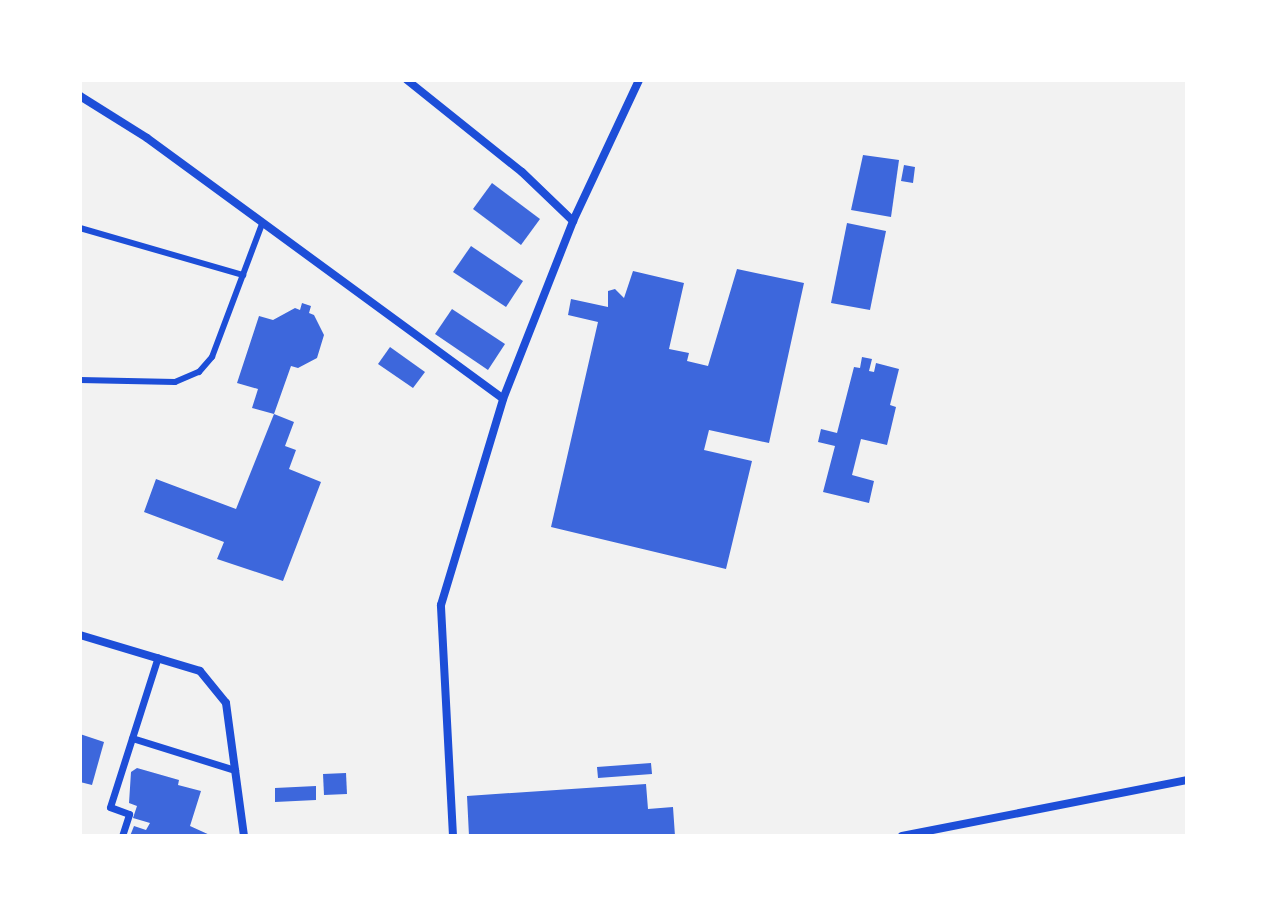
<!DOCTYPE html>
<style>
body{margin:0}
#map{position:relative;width:1267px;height:916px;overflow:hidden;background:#f2f2f2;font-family:Inter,sans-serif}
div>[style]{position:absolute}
.building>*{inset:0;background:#3d67dc}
.service>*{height:6px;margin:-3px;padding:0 3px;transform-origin:3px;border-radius:3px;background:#1d4ed8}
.pedestrian>*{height:7px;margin:-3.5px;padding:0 3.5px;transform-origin:3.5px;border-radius:3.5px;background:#1d4ed8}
.minor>*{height:8px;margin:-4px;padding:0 4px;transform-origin:4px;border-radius:4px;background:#1d4ed8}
span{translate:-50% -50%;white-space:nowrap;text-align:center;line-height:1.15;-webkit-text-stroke:8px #fff;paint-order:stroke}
.frame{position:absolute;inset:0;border:82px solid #fff;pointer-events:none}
</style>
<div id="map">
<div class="building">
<i style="clip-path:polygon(863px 155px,899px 160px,891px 217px,851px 210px)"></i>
<i style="clip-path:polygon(904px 165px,915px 167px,913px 183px,901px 181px)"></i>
<i style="clip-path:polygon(492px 183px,540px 219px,521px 245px,473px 209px)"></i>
<i style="clip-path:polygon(847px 223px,886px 231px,870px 310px,831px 303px)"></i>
<i style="clip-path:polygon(471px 246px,523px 281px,506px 307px,453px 272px)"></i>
<i style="clip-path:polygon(737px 269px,804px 283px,769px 443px,709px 430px,704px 450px,752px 461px,726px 569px,551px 527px,598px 322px,568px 315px,571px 299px,608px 307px,608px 291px,615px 289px,624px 298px,633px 271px,684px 283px,669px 349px,689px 353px,687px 361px,708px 366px)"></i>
<i style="clip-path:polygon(302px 303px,311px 306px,309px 313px,314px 315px,324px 335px,317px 358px,298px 368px,291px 366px,274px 414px,252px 408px,258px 389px,237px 383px,259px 316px,273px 320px,295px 308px,300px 310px)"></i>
<i style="clip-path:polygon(452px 309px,505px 344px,488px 370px,435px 334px)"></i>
<i style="clip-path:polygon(390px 347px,425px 372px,413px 388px,378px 364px)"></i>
<i style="clip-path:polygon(862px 357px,872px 359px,869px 371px,874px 372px,876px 363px,899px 369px,890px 405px,896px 407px,887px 445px,861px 439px,852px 475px,874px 481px,869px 503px,823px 492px,835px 446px,818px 442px,821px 429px,837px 433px,854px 367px,860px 368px)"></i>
<i style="clip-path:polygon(274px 414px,294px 422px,285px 446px,296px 450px,289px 469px,321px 482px,283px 581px,217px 559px,224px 542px,144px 512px,156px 479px,236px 509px)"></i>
<i style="clip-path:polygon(80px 734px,104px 742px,92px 785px,80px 782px)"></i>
<i style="clip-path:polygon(651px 763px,652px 774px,598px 778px,597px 767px)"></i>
<i style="clip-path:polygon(137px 768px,179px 780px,178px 785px,201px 791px,190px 826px,212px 836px,130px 836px,134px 826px,146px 830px,150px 823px,133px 818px,137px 806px,129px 803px,131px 772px)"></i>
<i style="clip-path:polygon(346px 773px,347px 794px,324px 795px,323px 774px)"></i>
<i style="clip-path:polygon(646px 784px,648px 809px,673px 807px,675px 836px,469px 836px,467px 796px)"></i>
<i style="clip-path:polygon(316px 786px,316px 800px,275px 802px,275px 788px)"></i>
</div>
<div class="service">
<i style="left:80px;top:228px;width:170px;rotate:16.1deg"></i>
<i style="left:80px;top:380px;width:95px;rotate:1.2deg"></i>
<i style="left:175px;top:382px;width:26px;rotate:-23deg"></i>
<i style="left:199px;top:372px;width:20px;rotate:-49deg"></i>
<i style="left:212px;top:357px;width:142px;rotate:-69.4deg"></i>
</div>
<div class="pedestrian">
<i style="left:132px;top:738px;width:108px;rotate:17.3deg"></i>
<i style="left:122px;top:836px;width:23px;rotate:-72deg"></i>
<i style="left:129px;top:814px;width:20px;rotate:-160deg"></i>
<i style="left:110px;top:807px;width:157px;rotate:-72.3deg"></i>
</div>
<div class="minor">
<i style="left:407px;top:80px;width:147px;rotate:38.7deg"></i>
<i style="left:522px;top:172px;width:71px;rotate:43.9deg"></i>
<i style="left:80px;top:96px;width:79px;rotate:32.1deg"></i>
<i style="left:147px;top:138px;width:441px;rotate:36.2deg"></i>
<i style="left:80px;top:635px;width:125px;rotate:16.7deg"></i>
<i style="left:200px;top:671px;width:41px;rotate:50.9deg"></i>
<i style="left:226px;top:703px;width:134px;rotate:82.3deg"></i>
<i style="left:453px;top:836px;width:231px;rotate:-93deg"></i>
<i style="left:441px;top:605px;width:215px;rotate:-73.2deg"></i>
<i style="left:503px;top:399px;width:191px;rotate:-68.5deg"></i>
<i style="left:573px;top:221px;width:156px;rotate:-64.9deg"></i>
<i style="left:902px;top:836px;width:290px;rotate:-11.1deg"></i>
</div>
<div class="frame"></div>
</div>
